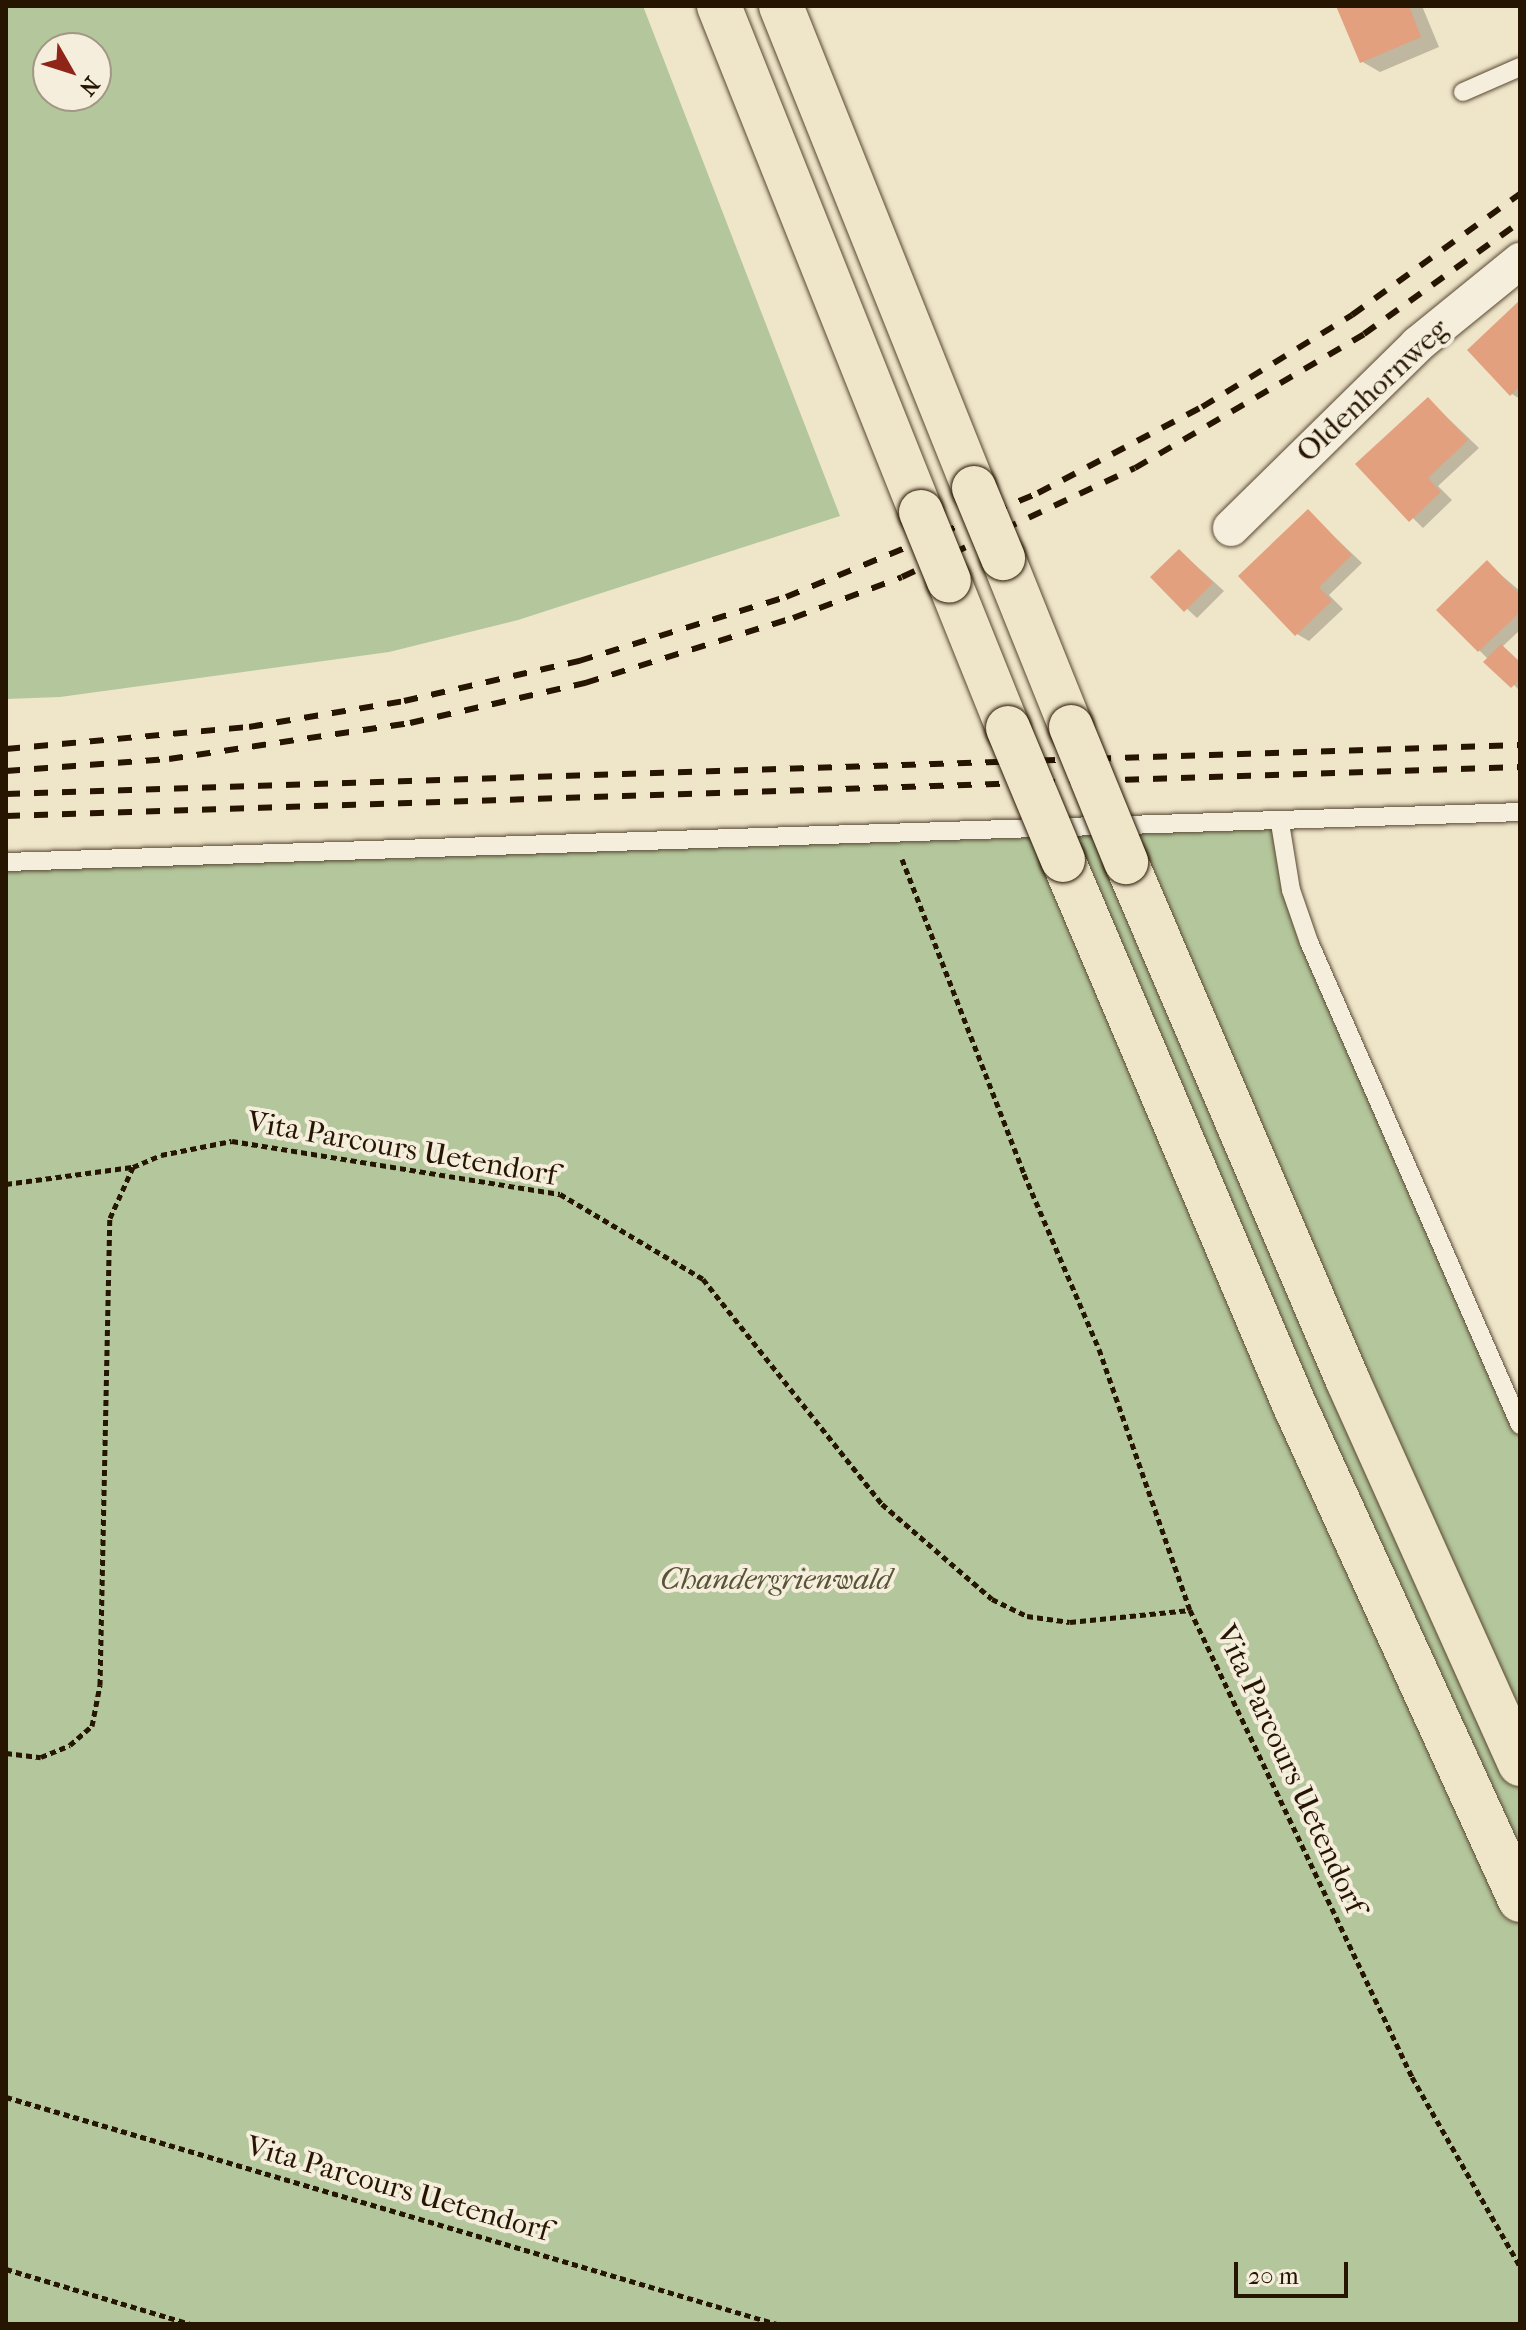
<!DOCTYPE html>
<style>
body{margin:0}
#map{position:relative;width:1526px;height:2330px;overflow:hidden;background:#efe5c9;font-family:"IM FELL French Canon",serif}
div>[style]{position:absolute}
.green>*{inset:0;background:#b4c69b}
.shadow>*{inset:0;background:#0003}
.building>*{inset:0;background:#e3a07e}
.path>*{height:5px;margin-top:-2.5px;transform-origin:0;background:repeating-linear-gradient(90deg,#251501 0 6px,transparent 0 10px)}
.roads{filter:drop-shadow(0 0 2px #584933) drop-shadow(0 0 2px #584933)}
.lane>*{height:18px;margin:-9px;padding:0 9px;transform-origin:9px;border-radius:9px;background:#f5eedc}
.street>*{height:36px;margin:-18px;padding:0 18px;transform-origin:18px;border-radius:18px;background:#f5eedc}
.highway>*{height:44px;margin:-22px;padding:0 22px;transform-origin:22px;border-radius:22px;background:#efe5c9}
.rail>*{height:6px;margin-top:-3px;transform-origin:0;background:repeating-linear-gradient(90deg,#251501 0 14px,transparent 0 28px)}
.bridges{filter:drop-shadow(0 0 2px #251501) drop-shadow(0 0 2px #251501)}
.highway-bridge>*{height:44px;margin:-22px;padding:0 22px;transform-origin:22px;border-radius:22px;background:#efe5c9}
span{translate:-50% -50%;white-space:nowrap;text-align:center;line-height:1.15;-webkit-text-stroke:8px #f5eedc;paint-order:stroke}
.street-label{font-size:30px;color:#251501}
.park-label{font-size:30px;color:#575337;font-style:italic}
.frame{position:absolute;inset:0;border:8px solid #251501;pointer-events:none}
.north{position:absolute;left:32px;top:32px;width:80px;height:80px;box-sizing:border-box;background:#f5eedc;border:2px solid #a29784;border-radius:50%;rotate:129deg;font-size:22px;font-weight:700;line-height:32px;text-align:center;color:#251501}
.north::after{content:'';display:block;margin:auto;width:28px;height:36px;background:#8f2418;clip-path:polygon(50% 0,100% 100%,50% 72%,0 100%)}
.scale{position:absolute;left:1234px;top:2262px;width:114px;height:36px;box-sizing:border-box;border:4px solid #251501;border-top:0;padding-left:10px;font-size:24px;line-height:28px;white-space:nowrap;color:#251501;-webkit-text-stroke:6px #f5eedc;paint-order:stroke}
</style>
<div id="map">
<div class="green">
<i style="clip-path:polygon(evenodd,6px 6px,643px 6px,840px 516px,518px 620px,389px 652px,60px 697px,6px 699px,6px 6px,48px 48px,96px 48px,96px 96px,48px 96px,48px 48px)"></i>
<i style="clip-path:polygon(1280px 823px,1291px 890px,1520px 1425px,1520px 2324px,6px 2324px,6px 862px)"></i>
</div>
<div class="shadow">
<i style="clip-path:polygon(1338px 6px,1422px 6px,1439px 47px,1380px 72px,1361px 61px)"></i>
<i style="clip-path:polygon(1520px 303px,1520px 399px,1512px 394px)"></i>
<i style="clip-path:polygon(1428px 399px,1479px 448px,1438px 486px,1452px 500px,1423px 528px,1358px 464px)"></i>
<i style="clip-path:polygon(1308px 512px,1362px 563px,1329px 595px,1343px 609px,1309px 641px,1297px 634px)"></i>
<i style="clip-path:polygon(1180px 551px,1224px 591px,1197px 618px,1153px 577px)"></i>
<i style="clip-path:polygon(1487px 563px,1520px 591px,1520px 630px,1502px 647px,1520px 662px,1518px 689px,1439px 610px)"></i>
</div>
<div class="building">
<i style="clip-path:polygon(1336px 6px,1409px 6px,1421px 37px,1360px 63px)"></i>
<i style="clip-path:polygon(1520px 300px,1520px 386px,1510px 396px,1467px 350px)"></i>
<i style="clip-path:polygon(1428px 397px,1468px 440px,1428px 478px,1441px 492px,1409px 522px,1355px 464px)"></i>
<i style="clip-path:polygon(1308px 509px,1352px 555px,1319px 587px,1332px 601px,1295px 636px,1238px 576px)"></i>
<i style="clip-path:polygon(1179px 549px,1213px 583px,1184px 612px,1150px 577px)"></i>
<i style="clip-path:polygon(1487px 560px,1520px 595px,1520px 612px,1478px 652px,1436px 610px)"></i>
<i style="clip-path:polygon(1501px 644px,1520px 662px,1520px 679px,1511px 688px,1483px 662px)"></i>
</div>
<div class="path">
<i style="left:902px;top:859px;width:338px;rotate:68.8deg"></i>
<i style="left:1024px;top:1174px;width:190px;rotate:66.8deg"></i>
<i style="left:1099px;top:1349px;width:276px;rotate:70.8deg"></i>
<i style="left:1190px;top:1610px;width:517px;rotate:64.57deg"></i>
<i style="left:1412px;top:2077px;width:218px;rotate:60.3deg"></i>
<i style="left:6px;top:1184px;width:127px;rotate:-7.7deg"></i>
<i style="left:6px;top:1753px;width:35px;rotate:7deg"></i>
<i style="left:41px;top:1757px;width:31px;rotate:-22deg"></i>
<i style="left:70px;top:1745px;width:29px;rotate:-41deg"></i>
<i style="left:92px;top:1726px;width:42px;rotate:-79deg"></i>
<i style="left:100px;top:1685px;width:467px;rotate:-88.8deg"></i>
<i style="left:110px;top:1218px;width:56px;rotate:-65.7deg"></i>
<i style="left:133px;top:1167px;width:30px;rotate:-23deg"></i>
<i style="left:161px;top:1155px;width:72px;rotate:-11.2deg"></i>
<i style="left:232px;top:1141px;width:332px;rotate:9.2deg"></i>
<i style="left:560px;top:1194px;width:166px;rotate:30.7deg"></i>
<i style="left:703px;top:1279px;width:288px;rotate:51.5deg"></i>
<i style="left:882px;top:1504px;width:145px;rotate:40.8deg"></i>
<i style="left:992px;top:1599px;width:39px;rotate:26deg"></i>
<i style="left:1027px;top:1616px;width:43px;rotate:7.9deg"></i>
<i style="left:1070px;top:1622px;width:121px;rotate:-5.7deg"></i>
<i style="left:6px;top:2097px;width:804px;rotate:16.41deg"></i>
<i style="left:6px;top:2269px;width:193px;rotate:16.6deg"></i>
</div>
<div class="roads">
<div class="lane">
<i style="left:1463px;top:92px;width:62px;rotate:-23.7deg"></i>
<i style="left:1280px;top:823px;width:68px;rotate:80.7deg"></i>
<i style="left:1291px;top:890px;width:55px;rotate:70.9deg"></i>
<i style="left:1309px;top:942px;width:527px;rotate:66.4deg"></i>
<i style="left:6px;top:862px;width:1515px;rotate:-1.89deg"></i>
</div>
<div class="street">
<i style="left:1231px;top:528px;width:262px;rotate:-44.5deg"></i>
<i style="left:1418px;top:344px;width:132px;rotate:-39.1deg"></i>
</div>
<div class="highway">
<i style="left:719px;top:6px;width:545px;rotate:68.24deg"></i>
<i style="left:781px;top:6px;width:519px;rotate:68.18deg"></i>
<i style="left:1003px;top:558px;width:182px;rotate:68.1deg"></i>
<i style="left:949px;top:581px;width:158px;rotate:68.1deg"></i>
<i style="left:1063px;top:860px;width:591px;rotate:66.99deg"></i>
<i style="left:1294px;top:1404px;width:545px;rotate:65.5deg"></i>
<i style="left:1126px;top:862px;width:564px;rotate:66.84deg"></i>
<i style="left:1348px;top:1381px;width:420px;rotate:65.8deg"></i>
</div>
</div>
<div class="rail">
<i style="left:6px;top:749px;width:244px;rotate:-5.2deg"></i>
<i style="left:249px;top:727px;width:157px;rotate:-9.5deg"></i>
<i style="left:404px;top:701px;width:180px;rotate:-12.9deg"></i>
<i style="left:579px;top:661px;width:217px;rotate:-17.2deg"></i>
<i style="left:786px;top:597px;width:273px;rotate:-22.4deg"></i>
<i style="left:1038px;top:493px;width:185px;rotate:-27.7deg"></i>
<i style="left:1202px;top:407px;width:176px;rotate:-31.5deg"></i>
<i style="left:1352px;top:315px;width:207px;rotate:-35.8deg"></i>
<i style="left:6px;top:771px;width:163px;rotate:-4.2deg"></i>
<i style="left:169px;top:759px;width:244px;rotate:-8.5deg"></i>
<i style="left:410px;top:723px;width:180px;rotate:-12.9deg"></i>
<i style="left:585px;top:683px;width:218px;rotate:-17.4deg"></i>
<i style="left:793px;top:618px;width:116px;rotate:-20.6deg"></i>
<i style="left:902px;top:577px;width:257px;rotate:-25.1deg"></i>
<i style="left:1135px;top:468px;width:265px;rotate:-30.3deg"></i>
<i style="left:1364px;top:334px;width:192px;rotate:-35.7deg"></i>
<i style="left:6px;top:794px;width:1515px;rotate:-1.85deg"></i>
<i style="left:6px;top:816px;width:1515px;rotate:-1.85deg"></i>
</div>
<div class="bridges">
<div class="highway-bridge">
<i style="left:974px;top:488px;width:76px;rotate:67.5deg"></i>
<i style="left:921px;top:512px;width:74px;rotate:67.9deg"></i>
<i style="left:1071px;top:727px;width:146px;rotate:67.8deg"></i>
<i style="left:1008px;top:728px;width:143px;rotate:67.4deg"></i>
</div>
</div>
<div class="street-label">
<span style="left:1373px;top:391px;rotate:-43deg">Oldenhornweg</span>
<span style="left:402px;top:1149px;rotate:10deg">Vita Parcours Uetendorf</span>
<span style="left:1290px;top:1769px;rotate:65deg">Vita Parcours Uetendorf</span>
<span style="left:398px;top:2189px;rotate:16deg">Vita Parcours Uetendorf</span>
</div>
<div class="park-label">
<span style="left:776px;top:1580px">Chandergrienwald</span>
</div>
<div class="frame"></div>
<div class="north">N</div>
<div class="scale">20 m</div>
</div>
